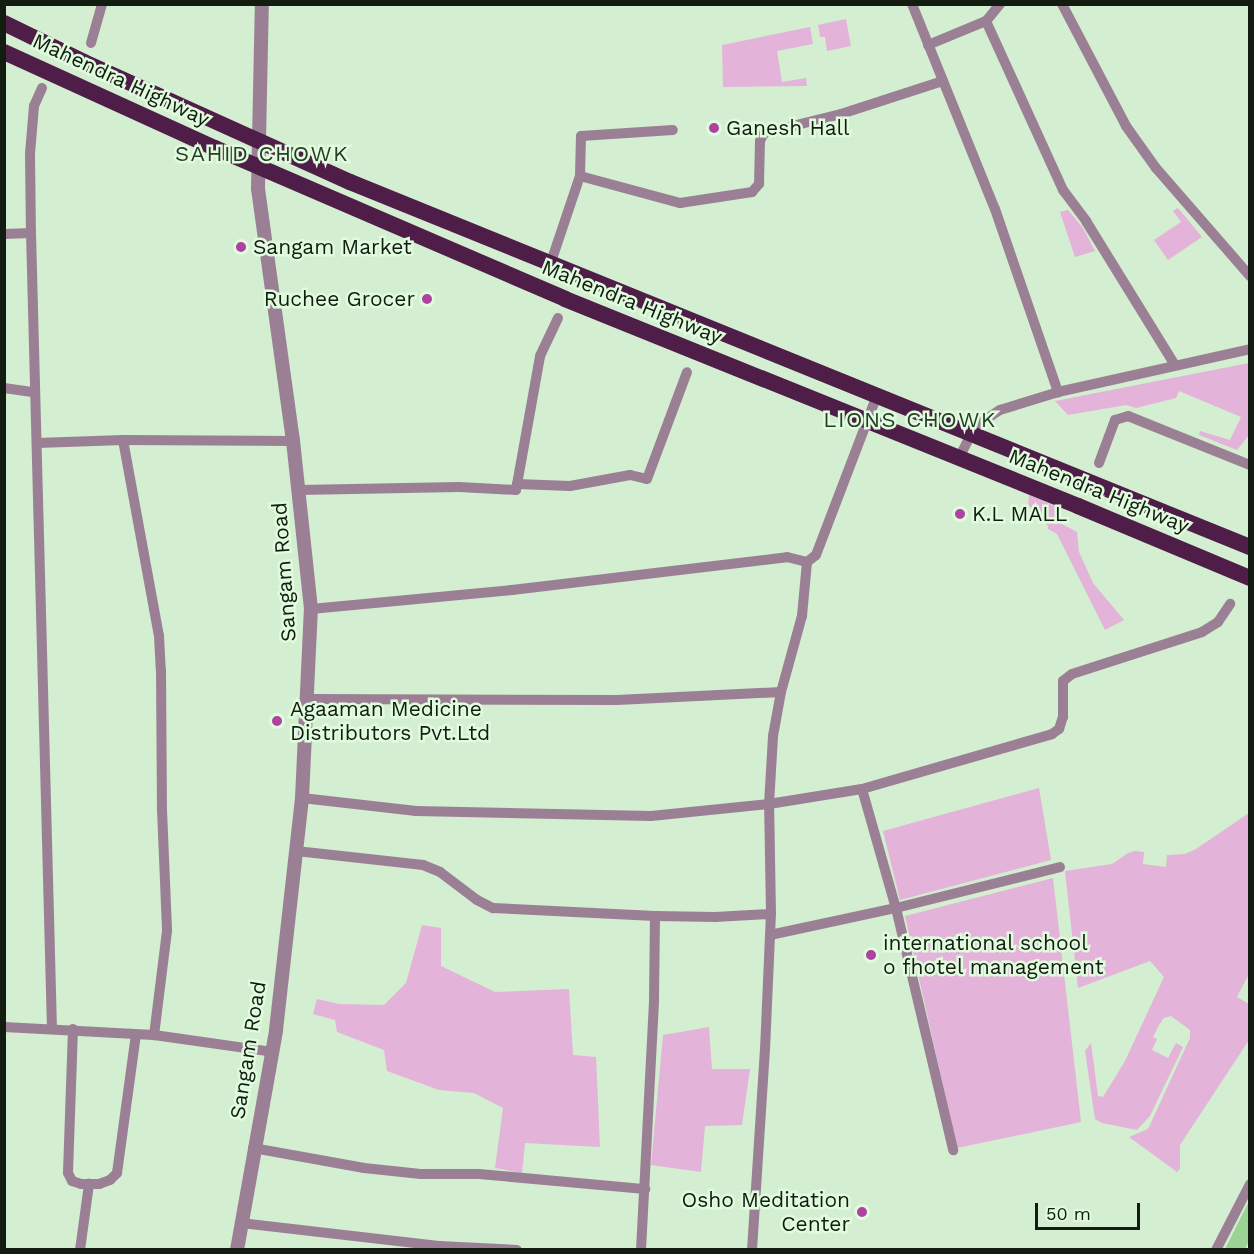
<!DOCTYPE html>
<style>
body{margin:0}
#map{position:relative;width:1254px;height:1254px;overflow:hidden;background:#d3eed0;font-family:"Work Sans",sans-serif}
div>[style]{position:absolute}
.green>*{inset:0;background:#e4b3d9}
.water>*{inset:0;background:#9bd295}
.minor>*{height:10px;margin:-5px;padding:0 5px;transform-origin:5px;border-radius:5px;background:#9b8095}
.tertiary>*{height:14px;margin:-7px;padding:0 7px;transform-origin:7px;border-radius:7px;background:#9b8095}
.trunk>*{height:16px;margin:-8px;padding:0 8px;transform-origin:8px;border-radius:8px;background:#4f1e48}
.dots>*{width:16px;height:16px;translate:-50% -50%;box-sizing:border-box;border:3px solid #e0fbdd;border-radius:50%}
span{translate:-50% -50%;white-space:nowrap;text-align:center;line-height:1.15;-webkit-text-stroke:5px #e0fbdd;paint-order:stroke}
.street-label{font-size:21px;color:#121c11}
.poi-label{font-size:21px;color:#121c11}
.left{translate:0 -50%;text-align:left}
.right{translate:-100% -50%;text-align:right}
.neighbourhood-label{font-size:22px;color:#273d25;letter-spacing:1.5px}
.frame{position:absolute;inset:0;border:6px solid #121c11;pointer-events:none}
.scale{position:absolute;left:1035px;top:1203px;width:105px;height:27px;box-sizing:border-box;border:3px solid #121c11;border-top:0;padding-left:8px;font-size:18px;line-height:21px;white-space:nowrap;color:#121c11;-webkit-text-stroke:4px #e0fbdd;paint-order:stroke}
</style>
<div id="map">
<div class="green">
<i style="clip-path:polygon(846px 19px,851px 46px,827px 51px,825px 37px,820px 37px,818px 25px)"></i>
<i style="clip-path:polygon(810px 27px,813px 44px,777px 51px,782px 82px,806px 78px,807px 86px,723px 87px,722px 45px)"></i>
<i style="clip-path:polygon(1178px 208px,1202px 237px,1168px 260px,1154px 240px,1181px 222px,1173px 211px)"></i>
<i style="clip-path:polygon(1068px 210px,1083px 228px,1095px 251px,1075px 257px,1060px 212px)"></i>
<i style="clip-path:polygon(1249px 363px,1249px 435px,1237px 450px,1199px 435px,1200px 431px,1230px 440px,1241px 417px,1179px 391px,1176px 398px,1136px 408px,1126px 405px,1068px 415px,1055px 401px)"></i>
<i style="clip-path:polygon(1029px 495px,1057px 507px,1060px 523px,1077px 532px,1079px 552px,1093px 583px,1124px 620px,1105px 630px,1057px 534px,1048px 529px,1048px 526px,1028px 505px)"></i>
<i style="clip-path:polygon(1039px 788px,1051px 860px,900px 900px,883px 831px)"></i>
<i style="clip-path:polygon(1249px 813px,1249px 974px,1237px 997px,1249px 1004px,1249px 1040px,1180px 1145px,1180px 1169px,1177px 1172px,1129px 1137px,1148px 1129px,1190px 1038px,1190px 1030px,1171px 1016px,1164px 1018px,1159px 1025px,1153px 1037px,1157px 1039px,1152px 1050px,1168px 1058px,1176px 1043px,1183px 1047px,1150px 1116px,1137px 1130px,1102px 1123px,1095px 1119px,1085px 1051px,1091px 1043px,1098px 1096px,1103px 1097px,1125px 1061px,1164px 977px,1150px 961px,1078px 988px,1065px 871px,1112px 864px,1128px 853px,1135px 851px,1144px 852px,1143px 864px,1166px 867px,1167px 855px,1185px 854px,1196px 849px)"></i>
<i style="clip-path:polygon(1053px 878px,1081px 1122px,957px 1148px,905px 916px)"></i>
<i style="clip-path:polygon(422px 925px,441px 928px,441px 966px,495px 992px,569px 989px,573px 1055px,596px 1057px,600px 1147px,525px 1143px,522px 1173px,495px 1168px,503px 1108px,474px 1093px,439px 1090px,387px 1071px,384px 1050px,337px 1032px,335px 1020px,313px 1014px,317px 999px,339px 1004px,384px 1005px,406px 983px)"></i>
<i style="clip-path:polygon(709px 1027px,712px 1069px,750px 1069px,742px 1125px,705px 1126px,701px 1172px,651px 1165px,663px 1035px)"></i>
</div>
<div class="water">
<i style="clip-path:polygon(1249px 1201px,1249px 1241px,1245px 1249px,1225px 1249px)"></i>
</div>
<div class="minor">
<i style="left:912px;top:4px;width:221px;rotate:68deg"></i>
<i style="left:995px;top:209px;width:194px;rotate:71deg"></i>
<i style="left:1000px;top:4px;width:22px;rotate:129deg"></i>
<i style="left:986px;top:21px;width:186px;rotate:65.5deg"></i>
<i style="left:1063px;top:190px;width:39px;rotate:53deg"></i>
<i style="left:1086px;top:221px;width:169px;rotate:58.3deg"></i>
<i style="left:1062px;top:4px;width:138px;rotate:62.3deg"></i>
<i style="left:1126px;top:126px;width:52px;rotate:54.5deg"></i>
<i style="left:1156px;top:168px;width:143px;rotate:49deg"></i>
<i style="left:91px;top:43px;width:41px;rotate:-74.2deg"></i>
<i style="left:928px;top:45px;width:63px;rotate:-22.5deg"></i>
<i style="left:42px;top:88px;width:20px;rotate:114deg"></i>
<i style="left:34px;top:106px;width:48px;rotate:94.8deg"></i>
<i style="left:30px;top:154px;width:79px;rotate:89.3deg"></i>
<i style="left:31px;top:233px;width:795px;rotate:88.49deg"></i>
<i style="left:580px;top:176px;width:104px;rotate:15.1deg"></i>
<i style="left:680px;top:203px;width:73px;rotate:-8.7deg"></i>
<i style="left:752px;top:192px;width:11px;rotate:-49deg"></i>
<i style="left:759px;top:184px;width:43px;rotate:-88.7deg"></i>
<i style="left:760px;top:141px;width:9px;rotate:-63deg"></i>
<i style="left:764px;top:133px;width:79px;rotate:-13.9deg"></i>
<i style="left:841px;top:114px;width:107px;rotate:-17.9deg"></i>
<i style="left:4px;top:234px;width:27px;rotate:-2deg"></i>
<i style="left:551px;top:262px;width:91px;rotate:-71.4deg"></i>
<i style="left:580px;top:176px;width:40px;rotate:-88.6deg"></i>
<i style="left:581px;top:136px;width:92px;rotate:-3.7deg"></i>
<i style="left:4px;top:388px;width:30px;rotate:8deg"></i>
<i style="left:123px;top:440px;width:199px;rotate:79.6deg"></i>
<i style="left:159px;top:636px;width:34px;rotate:87deg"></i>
<i style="left:161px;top:670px;width:140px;rotate:89.6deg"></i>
<i style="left:162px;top:810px;width:121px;rotate:87.6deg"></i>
<i style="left:167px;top:931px;width:105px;rotate:97.1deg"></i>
<i style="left:37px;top:443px;width:86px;rotate:-2deg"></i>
<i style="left:123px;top:440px;width:170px;rotate:0.3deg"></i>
<i style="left:959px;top:458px;width:28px;rotate:-63deg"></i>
<i style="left:972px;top:433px;width:15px;rotate:-48deg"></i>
<i style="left:982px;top:422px;width:22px;rotate:-34deg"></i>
<i style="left:1000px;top:410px;width:61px;rotate:-17.2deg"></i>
<i style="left:1058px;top:392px;width:197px;rotate:-12.6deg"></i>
<i style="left:1099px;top:463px;width:46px;rotate:-69.6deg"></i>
<i style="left:1115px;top:420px;width:14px;rotate:-17deg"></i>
<i style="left:1128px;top:416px;width:131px;rotate:21.9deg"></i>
<i style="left:517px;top:484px;width:53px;rotate:2.2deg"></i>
<i style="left:570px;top:486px;width:61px;rotate:-10.4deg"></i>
<i style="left:630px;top:475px;width:17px;rotate:13deg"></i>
<i style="left:647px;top:479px;width:114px;rotate:-69.5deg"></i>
<i style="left:299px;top:490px;width:160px;rotate:-1.1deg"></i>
<i style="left:459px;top:487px;width:57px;rotate:3deg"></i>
<i style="left:516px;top:490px;width:136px;rotate:-79.8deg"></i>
<i style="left:540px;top:356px;width:42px;rotate:-64.7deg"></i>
<i style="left:311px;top:609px;width:202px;rotate:-5.4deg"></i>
<i style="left:512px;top:590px;width:277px;rotate:-6.8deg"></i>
<i style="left:787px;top:557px;width:21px;rotate:14deg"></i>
<i style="left:309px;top:699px;width:308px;rotate:0.2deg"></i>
<i style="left:617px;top:700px;width:164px;rotate:-2.8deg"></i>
<i style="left:862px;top:789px;width:124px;rotate:74.1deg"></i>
<i style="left:896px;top:908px;width:249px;rotate:76.7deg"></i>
<i style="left:302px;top:798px;width:115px;rotate:6.5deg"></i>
<i style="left:416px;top:811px;width:235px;rotate:1.2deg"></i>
<i style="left:651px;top:816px;width:119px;rotate:-5.8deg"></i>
<i style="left:769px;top:804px;width:94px;rotate:-9.2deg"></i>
<i style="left:862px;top:789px;width:198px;rotate:-16.1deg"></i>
<i style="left:1052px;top:734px;width:9px;rotate:-36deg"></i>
<i style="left:1059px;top:729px;width:13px;rotate:-72deg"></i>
<i style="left:1063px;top:717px;width:36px;rotate:-90deg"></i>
<i style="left:1063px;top:681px;width:11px;rotate:-38deg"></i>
<i style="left:1072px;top:674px;width:137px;rotate:-17.9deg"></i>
<i style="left:1202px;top:632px;width:19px;rotate:-32deg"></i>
<i style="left:1218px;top:622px;width:22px;rotate:-56deg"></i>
<i style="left:296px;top:851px;width:128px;rotate:6.3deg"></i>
<i style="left:423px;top:865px;width:18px;rotate:22deg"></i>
<i style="left:440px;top:872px;width:46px;rotate:37.1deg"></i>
<i style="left:477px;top:900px;width:18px;rotate:27deg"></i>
<i style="left:493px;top:908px;width:162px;rotate:2.8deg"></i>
<i style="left:655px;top:916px;width:60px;rotate:1deg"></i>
<i style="left:715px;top:917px;width:56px;rotate:-3.1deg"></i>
<i style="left:770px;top:935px;width:129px;rotate:-12.1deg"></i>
<i style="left:896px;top:908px;width:169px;rotate:-14deg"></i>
<i style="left:4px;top:1027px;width:150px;rotate:3.1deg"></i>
<i style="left:154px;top:1035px;width:120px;rotate:8.1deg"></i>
<i style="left:73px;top:1029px;width:144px;rotate:92deg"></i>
<i style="left:68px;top:1173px;width:9px;rotate:63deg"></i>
<i style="left:72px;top:1181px;width:9px;rotate:18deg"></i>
<i style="left:81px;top:1184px;width:18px"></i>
<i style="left:99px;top:1184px;width:12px;rotate:-20deg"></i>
<i style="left:110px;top:1180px;width:10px;rotate:-45deg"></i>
<i style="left:117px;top:1173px;width:140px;rotate:-82.2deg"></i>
<i style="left:253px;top:1148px;width:113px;rotate:10.2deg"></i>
<i style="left:364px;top:1168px;width:57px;rotate:6deg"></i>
<i style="left:421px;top:1174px;width:58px"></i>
<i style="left:479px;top:1174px;width:167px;rotate:5.2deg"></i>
<i style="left:241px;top:1223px;width:199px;rotate:6.6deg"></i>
<i style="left:439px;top:1246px;width:78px;rotate:2.9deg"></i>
<i style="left:80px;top:1250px;width:67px;rotate:-82.2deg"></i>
<i style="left:641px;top:1250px;width:251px;rotate:-87deg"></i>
<i style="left:654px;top:999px;width:83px;rotate:-89.3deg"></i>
<i style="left:752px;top:1250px;width:200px;rotate:-86.3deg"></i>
<i style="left:765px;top:1050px;width:136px;rotate:-87.5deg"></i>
<i style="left:771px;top:914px;width:110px;rotate:-91deg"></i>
<i style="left:769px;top:804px;width:68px;rotate:-86.6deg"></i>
<i style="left:773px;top:736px;width:45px;rotate:-79.7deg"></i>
<i style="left:781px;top:692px;width:79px;rotate:-74.6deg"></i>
<i style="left:802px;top:616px;width:54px;rotate:-84.7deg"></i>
<i style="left:807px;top:562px;width:11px;rotate:-38deg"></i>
<i style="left:816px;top:555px;width:171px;rotate:-69.1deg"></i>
<i style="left:1216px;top:1250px;width:74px;rotate:-62.7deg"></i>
</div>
<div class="tertiary">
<i style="left:237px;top:1250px;width:223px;rotate:-79.9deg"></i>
<i style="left:276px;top:1030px;width:233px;rotate:-83.6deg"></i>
<i style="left:302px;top:798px;width:189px;rotate:-87.3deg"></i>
<i style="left:311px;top:609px;width:169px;rotate:-96.1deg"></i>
<i style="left:293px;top:441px;width:255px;rotate:-97.9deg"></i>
<i style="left:258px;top:188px;width:184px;rotate:-88.8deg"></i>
</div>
<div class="trunk">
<i style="left:4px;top:23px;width:89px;rotate:26deg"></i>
<i style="left:84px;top:62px;width:292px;rotate:24.3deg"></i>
<i style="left:350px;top:182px;width:971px;rotate:22.08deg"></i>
<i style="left:4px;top:52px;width:232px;rotate:24.5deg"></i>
<i style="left:215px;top:148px;width:381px;rotate:23.3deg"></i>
<i style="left:565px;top:299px;width:553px;rotate:21.97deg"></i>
<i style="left:1078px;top:506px;width:186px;rotate:22.7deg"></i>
</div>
<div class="dots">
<i style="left:714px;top:128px;background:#af41a0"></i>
<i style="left:241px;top:247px;background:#af41a0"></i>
<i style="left:427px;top:299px;background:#af41a0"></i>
<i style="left:960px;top:514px;background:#af41a0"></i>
<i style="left:277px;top:721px;background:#af41a0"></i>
<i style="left:871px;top:955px;background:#af41a0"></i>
<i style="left:862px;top:1212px;background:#af41a0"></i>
</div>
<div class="street-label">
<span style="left:121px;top:80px;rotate:25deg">Mahendra Highway</span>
<span style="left:632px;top:302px;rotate:22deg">Mahendra Highway</span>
<span style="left:1099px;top:491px;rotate:22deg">Mahendra Highway</span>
<span style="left:284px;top:572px;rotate:-94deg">Sangam Road</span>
<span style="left:248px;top:1050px;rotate:-81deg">Sangam Road</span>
</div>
<div class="poi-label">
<span class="left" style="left:726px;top:128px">Ganesh Hall</span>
<span class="left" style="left:253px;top:247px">Sangam Market</span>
<span class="right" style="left:415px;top:299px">Ruchee Grocer</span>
<span class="left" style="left:972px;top:514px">K.L MALL</span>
<span class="left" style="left:290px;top:721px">Agaaman Medicine<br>Distributors Pvt.Ltd</span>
<span class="left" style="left:883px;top:955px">international school<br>o fhotel management</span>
<span class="right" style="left:850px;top:1212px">Osho Meditation<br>Center</span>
</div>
<div class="neighbourhood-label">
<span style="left:262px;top:154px">SAHID CHOWK</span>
<span style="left:910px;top:420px">LIONS CHOWK</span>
</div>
<div class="frame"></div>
<div class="scale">50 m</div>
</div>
